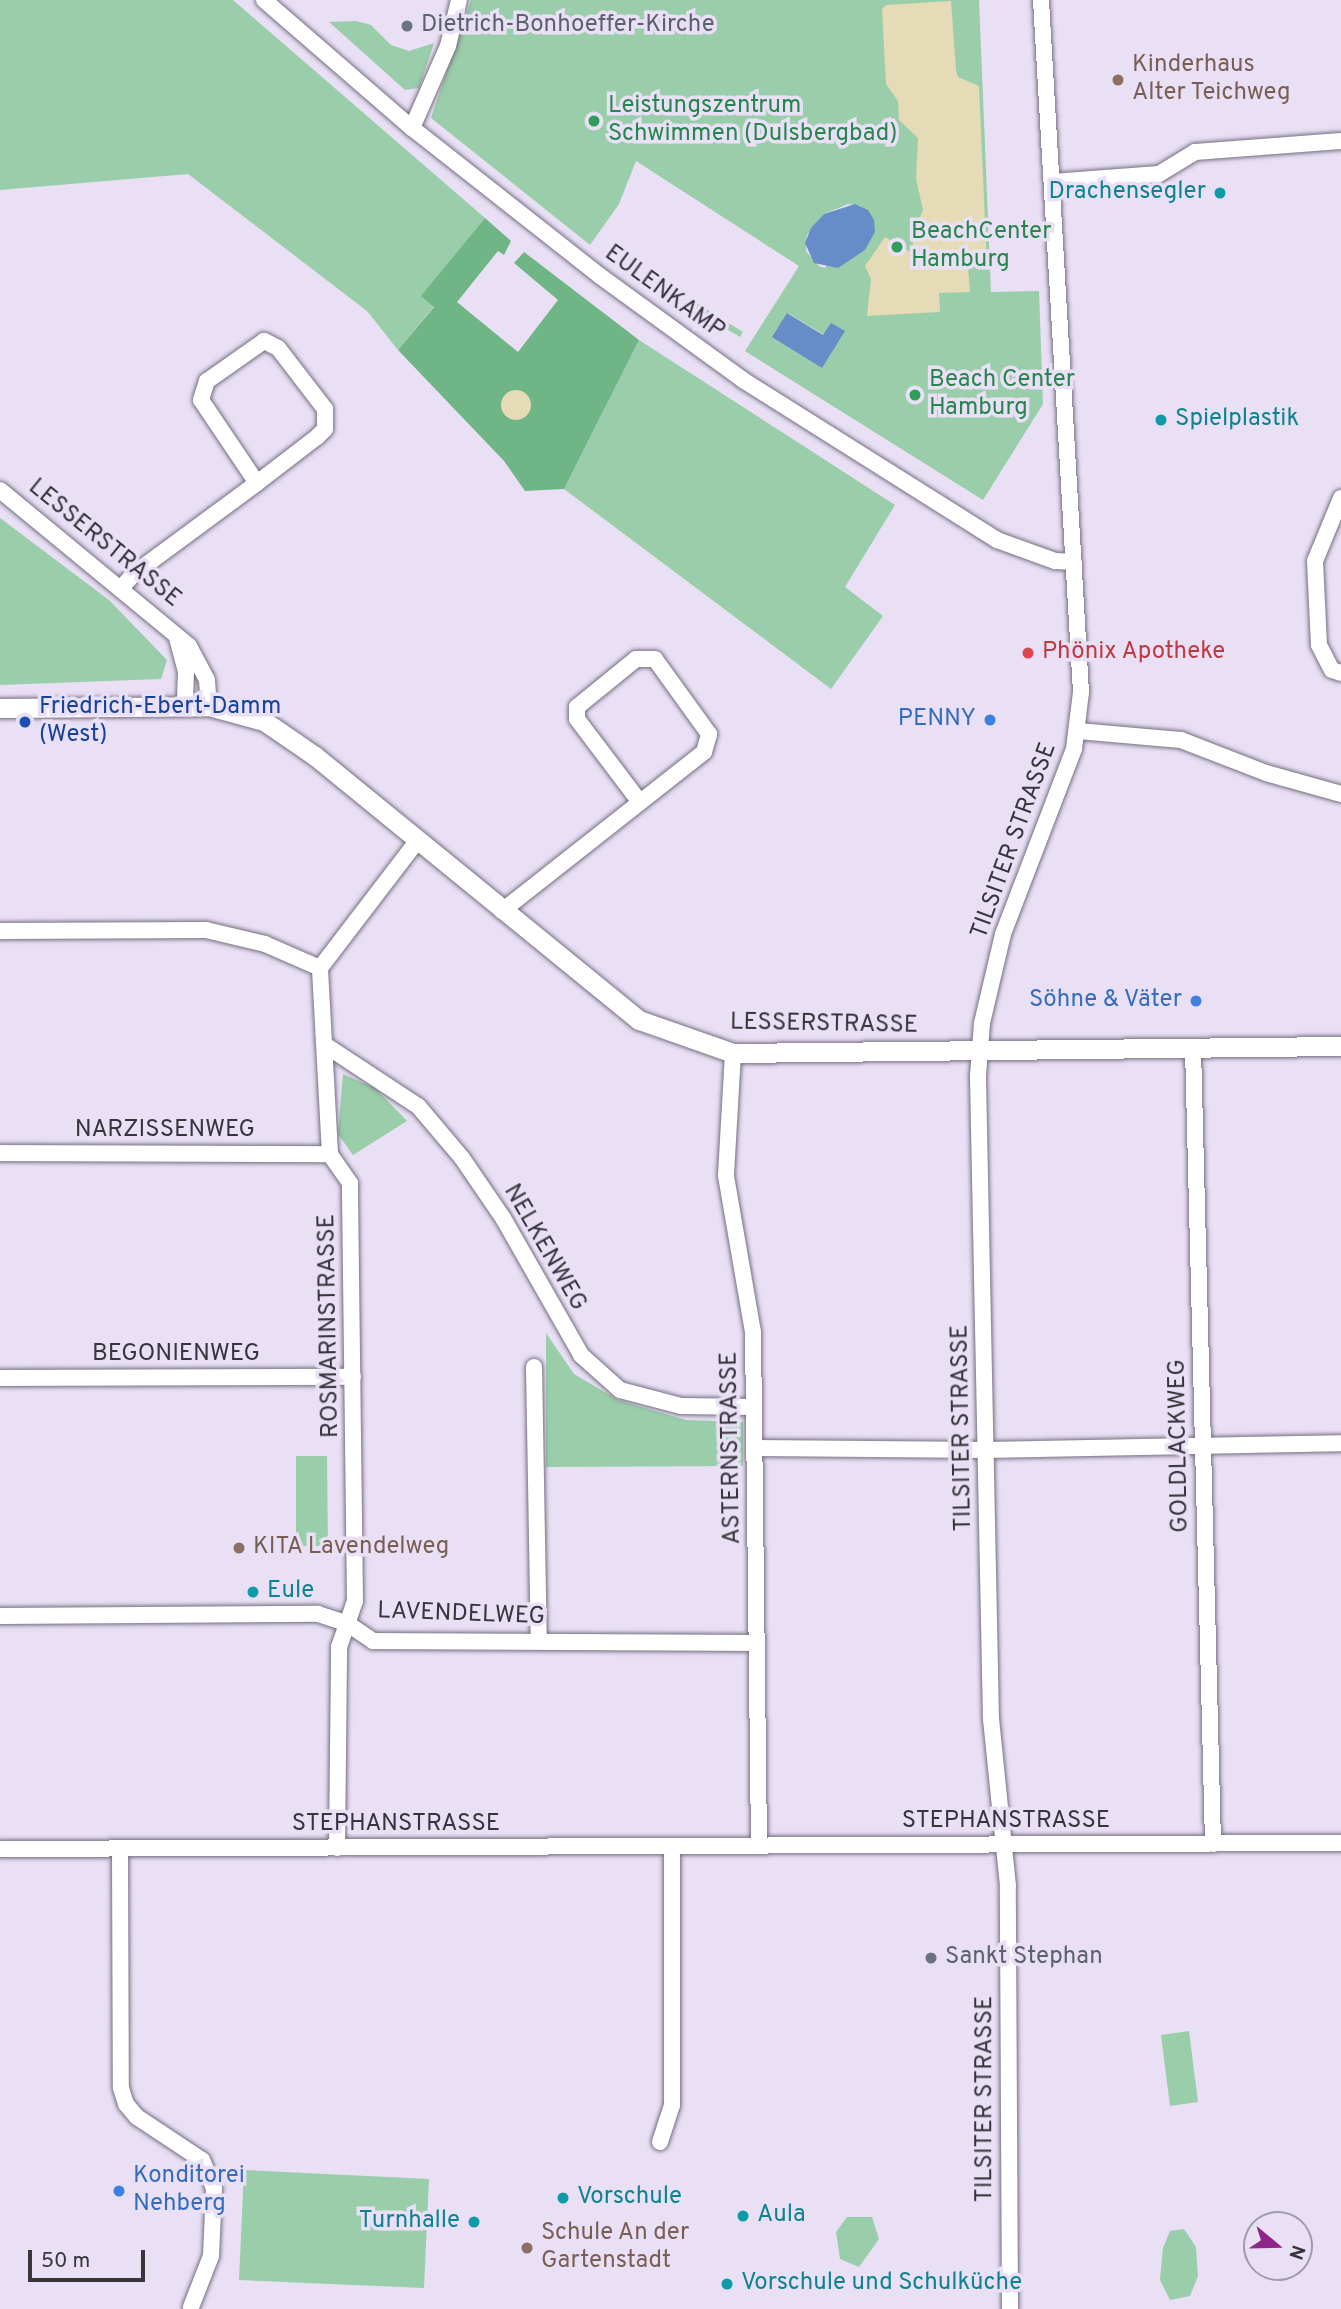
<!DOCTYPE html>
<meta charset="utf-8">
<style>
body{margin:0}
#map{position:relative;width:1341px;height:2309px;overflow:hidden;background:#e9e0f5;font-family:Overpass,sans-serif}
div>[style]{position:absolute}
.green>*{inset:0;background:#9acda9}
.forest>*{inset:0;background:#6fb586}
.sand>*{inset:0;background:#e5dbb6}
.round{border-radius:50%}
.water>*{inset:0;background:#678dc8}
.roads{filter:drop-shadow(0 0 2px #766e80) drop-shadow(0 0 2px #766e80)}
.minor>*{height:16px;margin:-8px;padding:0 8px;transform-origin:8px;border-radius:8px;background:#fff}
.major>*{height:19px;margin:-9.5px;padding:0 9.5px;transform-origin:9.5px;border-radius:9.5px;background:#fff}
.dots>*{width:19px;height:19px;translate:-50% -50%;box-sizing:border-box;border:4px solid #e9e0f5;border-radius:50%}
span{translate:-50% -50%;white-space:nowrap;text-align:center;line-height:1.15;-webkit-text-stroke:7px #e9e0f5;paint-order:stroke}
.worship-label{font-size:24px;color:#5b616d}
.left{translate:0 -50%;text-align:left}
.education-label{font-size:24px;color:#785e54}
.leisure-label{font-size:24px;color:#27864d}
.culture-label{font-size:24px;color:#0d838f}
.right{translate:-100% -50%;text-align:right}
.street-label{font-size:24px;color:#38343c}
.health-label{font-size:24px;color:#be3a42}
.transit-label{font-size:24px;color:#164399}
.shop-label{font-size:24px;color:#366cbe}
.north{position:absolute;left:1243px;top:2211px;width:70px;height:70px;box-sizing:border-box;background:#e9e0f5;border:2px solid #a29bab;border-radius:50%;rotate:109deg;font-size:19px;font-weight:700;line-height:28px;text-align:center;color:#38343c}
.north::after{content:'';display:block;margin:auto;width:24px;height:32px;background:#8d258a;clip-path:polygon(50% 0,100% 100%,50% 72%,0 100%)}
.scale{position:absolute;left:28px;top:2250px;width:117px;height:32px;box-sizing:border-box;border:4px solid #38343c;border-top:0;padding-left:9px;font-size:21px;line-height:24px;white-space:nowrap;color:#38343c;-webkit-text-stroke:5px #e9e0f5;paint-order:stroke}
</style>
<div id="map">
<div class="green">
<i style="clip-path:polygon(0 0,233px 0,485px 218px,422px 296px,434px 306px,398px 350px,367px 311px,188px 174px,0 190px)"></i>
<i style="clip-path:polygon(evenodd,471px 0,979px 0,991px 292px,1039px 291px,1043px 404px,983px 500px,745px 351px,799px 266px,636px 161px,619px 204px,590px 245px,431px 118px,471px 0,848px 204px,861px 206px,825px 268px,819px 266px,806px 251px,807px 235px,824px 214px,848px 204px,471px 0,788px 313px,824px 335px,772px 337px,788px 313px)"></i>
<i style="clip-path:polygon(356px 21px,371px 25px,391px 45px,409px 51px,434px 43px,419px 88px,405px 90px,329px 22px)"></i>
<i style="clip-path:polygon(690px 299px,743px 332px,740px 337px,686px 304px)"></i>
<i style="clip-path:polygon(639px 340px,895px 505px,845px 587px,883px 616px,831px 689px,564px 489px)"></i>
<i style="clip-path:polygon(0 518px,109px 600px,167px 660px,161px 679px,0 685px)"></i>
<i style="clip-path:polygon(343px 1074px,375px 1088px,407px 1121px,353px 1155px,338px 1134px)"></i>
<i style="clip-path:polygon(546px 1333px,574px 1374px,618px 1400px,686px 1420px,743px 1422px,743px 1466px,546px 1467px)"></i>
<i style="clip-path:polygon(296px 1456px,327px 1456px,328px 1546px,296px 1546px)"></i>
<i style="clip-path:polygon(1189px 2031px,1198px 2102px,1170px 2106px,1161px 2035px)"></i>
<i style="clip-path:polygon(244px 2170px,429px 2179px,424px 2288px,239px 2280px)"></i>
<i style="clip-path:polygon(847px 2217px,872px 2217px,879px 2239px,859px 2267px,840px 2259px,836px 2232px)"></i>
<i style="clip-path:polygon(1184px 2229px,1196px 2247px,1198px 2276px,1190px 2296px,1170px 2300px,1160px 2280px,1163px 2248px,1170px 2231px)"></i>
</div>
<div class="forest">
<i style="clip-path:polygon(485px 218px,511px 241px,504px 255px,498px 251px,457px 302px,518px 352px,558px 300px,514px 263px,524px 252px,639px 340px,564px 489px,525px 491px,504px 461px,398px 350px,434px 307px,421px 296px)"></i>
</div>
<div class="sand">
<i style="clip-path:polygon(951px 1px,956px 70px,958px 77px,979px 86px,987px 267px,968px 267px,970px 292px,939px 293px,940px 312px,867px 316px,871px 279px,865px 266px,885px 237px,912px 253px,914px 230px,923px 210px,916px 179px,918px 138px,899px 120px,898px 101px,886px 84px,882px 9px,886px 5px)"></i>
<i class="round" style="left:501px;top:390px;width:30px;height:30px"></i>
</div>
<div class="water">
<i style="clip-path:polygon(855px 204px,868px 210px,874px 220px,875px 232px,865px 250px,838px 268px,814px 263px,805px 243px,811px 228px,824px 214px)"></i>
<i style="clip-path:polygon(787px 313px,823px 335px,831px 323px,845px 331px,822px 368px,772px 337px)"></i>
</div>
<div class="roads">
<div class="minor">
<i style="left:264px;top:0;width:196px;rotate:40.9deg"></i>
<i style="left:412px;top:128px;width:239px;rotate:38.2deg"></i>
<i style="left:600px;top:276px;width:177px;rotate:36deg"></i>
<i style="left:743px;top:380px;width:300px;rotate:32.2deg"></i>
<i style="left:997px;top:540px;width:62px;rotate:19.9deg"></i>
<i style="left:1055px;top:561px;width:19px;rotate:3deg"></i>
<i style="left:412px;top:128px;width:90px;rotate:-66.3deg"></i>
<i style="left:448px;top:46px;width:47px;rotate:-76.6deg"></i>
<i style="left:1052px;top:182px;width:107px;rotate:-4.3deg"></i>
<i style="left:1159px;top:174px;width:42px;rotate:-31.4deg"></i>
<i style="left:1195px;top:152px;width:146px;rotate:-4.3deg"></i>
<i style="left:0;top:490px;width:245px;rotate:39.5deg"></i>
<i style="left:189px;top:646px;width:38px;rotate:62deg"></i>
<i style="left:207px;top:680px;width:26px;rotate:86deg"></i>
<i style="left:1341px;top:498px;width:68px;rotate:112.4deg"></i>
<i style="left:1315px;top:561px;width:84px;rotate:87.3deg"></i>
<i style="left:1319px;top:645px;width:28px;rotate:63deg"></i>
<i style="left:1332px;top:670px;width:9px;rotate:18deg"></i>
<i style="left:120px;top:589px;width:22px;rotate:-47deg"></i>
<i style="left:135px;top:573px;width:152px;rotate:-36.4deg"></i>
<i style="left:257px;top:483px;width:76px;rotate:-37.5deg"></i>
<i style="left:317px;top:437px;width:11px;rotate:-45deg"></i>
<i style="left:325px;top:429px;width:20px;rotate:-90deg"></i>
<i style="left:325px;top:409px;width:77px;rotate:-127.6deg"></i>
<i style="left:278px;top:348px;width:16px;rotate:-153deg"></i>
<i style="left:264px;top:341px;width:70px;rotate:144.9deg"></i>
<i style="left:207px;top:381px;width:20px;rotate:108deg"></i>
<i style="left:201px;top:400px;width:100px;rotate:56deg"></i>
<i style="left:177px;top:638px;width:34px;rotate:75deg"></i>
<i style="left:186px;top:671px;width:35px;rotate:92deg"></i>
<i style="left:1078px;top:731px;width:103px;rotate:5deg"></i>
<i style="left:1181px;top:740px;width:91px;rotate:21.2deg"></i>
<i style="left:1266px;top:773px;width:78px;rotate:15.6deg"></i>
<i style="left:502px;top:911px;width:257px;rotate:-38.2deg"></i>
<i style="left:704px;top:752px;width:19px;rotate:-74deg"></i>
<i style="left:709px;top:734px;width:92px;rotate:-125.8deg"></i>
<i style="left:655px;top:659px;width:19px;rotate:180deg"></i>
<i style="left:636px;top:659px;width:76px;rotate:140.9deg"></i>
<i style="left:577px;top:707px;width:12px;rotate:90deg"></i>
<i style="left:577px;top:719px;width:103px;rotate:52.9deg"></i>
<i style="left:0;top:931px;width:206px;rotate:-0.3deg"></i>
<i style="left:206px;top:930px;width:61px;rotate:13.3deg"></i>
<i style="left:265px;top:944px;width:60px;rotate:23.6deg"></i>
<i style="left:325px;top:1045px;width:111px;rotate:33.3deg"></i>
<i style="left:418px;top:1106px;width:68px;rotate:49.8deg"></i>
<i style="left:462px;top:1158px;width:73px;rotate:55.7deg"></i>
<i style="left:503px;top:1218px;width:158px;rotate:60.3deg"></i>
<i style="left:581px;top:1355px;width:52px;rotate:41.9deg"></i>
<i style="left:620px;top:1390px;width:63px;rotate:14.7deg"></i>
<i style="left:681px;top:1406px;width:73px;rotate:0.8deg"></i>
<i style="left:1193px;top:1048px;width:796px;rotate:88.56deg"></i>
<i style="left:733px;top:1053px;width:123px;rotate:93.3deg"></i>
<i style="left:726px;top:1176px;width:158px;rotate:80.2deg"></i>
<i style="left:753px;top:1332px;width:514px;rotate:89.33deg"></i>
<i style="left:0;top:1153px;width:330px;rotate:0.2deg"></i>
<i style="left:534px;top:1367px;width:274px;rotate:89deg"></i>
<i style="left:0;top:1378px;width:353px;rotate:-0.2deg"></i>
<i style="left:755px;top:1448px;width:231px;rotate:0.5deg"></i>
<i style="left:986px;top:1450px;width:355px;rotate:-1.1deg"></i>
<i style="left:0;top:1616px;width:318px;rotate:-0.4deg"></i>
<i style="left:318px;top:1614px;width:32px;rotate:18deg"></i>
<i style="left:348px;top:1624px;width:30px;rotate:34deg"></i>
<i style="left:373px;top:1641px;width:384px;rotate:0.3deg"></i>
<i style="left:337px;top:1848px;width:201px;rotate:-89.4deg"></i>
<i style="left:339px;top:1647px;width:49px;rotate:-70.8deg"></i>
<i style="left:355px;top:1601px;width:418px;rotate:-90.7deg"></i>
<i style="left:350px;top:1183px;width:35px;rotate:-125deg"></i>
<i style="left:330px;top:1154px;width:186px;rotate:-93.1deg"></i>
<i style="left:320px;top:968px;width:160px;rotate:-52.6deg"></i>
<i style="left:0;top:1849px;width:1341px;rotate:-0.26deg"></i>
<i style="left:120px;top:1849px;width:239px;rotate:89.8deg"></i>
<i style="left:121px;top:2088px;width:17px;rotate:73deg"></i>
<i style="left:126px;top:2104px;width:17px;rotate:50deg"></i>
<i style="left:137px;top:2117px;width:78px;rotate:33.5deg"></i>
<i style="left:202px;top:2160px;width:30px;rotate:67deg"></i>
<i style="left:214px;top:2188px;width:68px;rotate:92.5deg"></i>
<i style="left:211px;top:2256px;width:55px;rotate:111.4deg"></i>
<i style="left:660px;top:2142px;width:39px;rotate:-72deg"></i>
<i style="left:672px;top:2105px;width:259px;rotate:-90deg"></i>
<i style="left:1010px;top:2309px;width:423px;rotate:-90.3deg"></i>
<i style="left:1008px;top:1886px;width:167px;rotate:-95.8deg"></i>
<i style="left:991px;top:1720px;width:644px;rotate:-91.16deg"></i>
<i style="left:978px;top:1076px;width:53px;rotate:-85.7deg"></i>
<i style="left:982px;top:1023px;width:91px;rotate:-76.7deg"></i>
<i style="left:1003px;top:934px;width:198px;rotate:-69deg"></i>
<i style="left:1074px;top:749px;width:57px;rotate:-83deg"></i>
<i style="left:1081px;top:692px;width:693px;rotate:-93.31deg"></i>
</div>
<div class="major">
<i style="left:0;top:708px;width:209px;rotate:-0.5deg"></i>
<i style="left:209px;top:706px;width:57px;rotate:15.3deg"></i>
<i style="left:264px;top:721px;width:62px;rotate:34.5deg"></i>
<i style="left:315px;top:756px;width:418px;rotate:39.2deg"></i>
<i style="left:639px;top:1020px;width:100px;rotate:19.3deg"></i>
<i style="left:733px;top:1053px;width:608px;rotate:-0.66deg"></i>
</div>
</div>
<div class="dots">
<i style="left:407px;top:26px;background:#6b7280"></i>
<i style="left:1118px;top:80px;background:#8d6e63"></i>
<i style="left:594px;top:121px;background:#2e9e5b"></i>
<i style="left:1220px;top:193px;background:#0f9aa8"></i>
<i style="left:897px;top:247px;background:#2e9e5b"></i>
<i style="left:915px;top:395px;background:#2e9e5b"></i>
<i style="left:1161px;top:420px;background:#0f9aa8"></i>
<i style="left:1028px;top:653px;background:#e0444e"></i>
<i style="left:990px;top:720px;background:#3f7fe0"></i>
<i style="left:25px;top:722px;background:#1a4fb4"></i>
<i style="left:1196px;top:1001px;background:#3f7fe0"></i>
<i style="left:239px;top:1548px;background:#8d6e63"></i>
<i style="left:253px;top:1592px;background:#0f9aa8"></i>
<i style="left:931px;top:1958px;background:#6b7280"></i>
<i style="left:119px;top:2191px;background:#3f7fe0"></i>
<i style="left:563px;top:2198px;background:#0f9aa8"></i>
<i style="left:743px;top:2216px;background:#0f9aa8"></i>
<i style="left:474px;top:2222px;background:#0f9aa8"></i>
<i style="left:527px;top:2248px;background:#8d6e63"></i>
<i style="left:727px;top:2284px;background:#0f9aa8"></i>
</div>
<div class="worship-label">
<span class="left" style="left:421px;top:26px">Dietrich-Bonhoeffer-Kirche</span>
<span class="left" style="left:945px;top:1958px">Sankt Stephan</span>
</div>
<div class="education-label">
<span class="left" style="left:1132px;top:80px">Kinderhaus<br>Alter Teichweg</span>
<span class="left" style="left:253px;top:1548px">KITA Lavendelweg</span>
<span class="left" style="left:541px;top:2248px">Schule An der<br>Gartenstadt</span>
</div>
<div class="leisure-label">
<span class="left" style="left:608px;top:121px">Leistungszentrum<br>Schwimmen (Dulsbergbad)</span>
<span class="left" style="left:911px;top:247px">BeachCenter<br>Hamburg</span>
<span class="left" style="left:929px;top:395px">Beach Center<br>Hamburg</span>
</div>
<div class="culture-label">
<span class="right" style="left:1206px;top:193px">Drachensegler</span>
<span class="left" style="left:1175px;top:420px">Spielplastik</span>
<span class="left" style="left:267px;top:1592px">Eule</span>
<span class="left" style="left:577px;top:2198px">Vorschule</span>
<span class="left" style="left:757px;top:2216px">Aula</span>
<span class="right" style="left:460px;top:2222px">Turnhalle</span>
<span class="left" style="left:741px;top:2284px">Vorschule und Schulküche</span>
</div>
<div class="street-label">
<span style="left:664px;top:293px;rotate:36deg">EULENKAMP</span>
<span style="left:104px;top:544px;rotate:39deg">LESSERSTRASSE</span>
<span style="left:1015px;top:841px;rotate:-70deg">TILSITER STRASSE</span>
<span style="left:824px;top:1025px;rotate:1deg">LESSERSTRASSE</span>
<span style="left:165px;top:1131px">NARZISSENWEG</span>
<span style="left:544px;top:1248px;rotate:60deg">NELKENWEG</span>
<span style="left:330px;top:1326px;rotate:-91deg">ROSMARINSTRASSE</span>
<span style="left:176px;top:1355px">BEGONIENWEG</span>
<span style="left:963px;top:1428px;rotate:-91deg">TILSITER STRASSE</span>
<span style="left:1180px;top:1446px;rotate:-91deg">GOLDLACKWEG</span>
<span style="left:732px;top:1448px;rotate:-91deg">ASTERNSTRASSE</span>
<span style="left:461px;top:1615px;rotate:2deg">LAVENDELWEG</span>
<span style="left:1006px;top:1822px">STEPHANSTRASSE</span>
<span style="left:396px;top:1825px">STEPHANSTRASSE</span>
<span style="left:986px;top:2099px;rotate:-90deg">TILSITER STRASSE</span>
</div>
<div class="health-label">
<span class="left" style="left:1042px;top:653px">Phönix Apotheke</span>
</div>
<div class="transit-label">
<span class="left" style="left:39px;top:722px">Friedrich-Ebert-Damm<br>(West)</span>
</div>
<div class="shop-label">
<span class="right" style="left:976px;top:720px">PENNY</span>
<span class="right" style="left:1182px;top:1001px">Söhne &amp; Väter</span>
<span class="left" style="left:133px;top:2191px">Konditorei<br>Nehberg</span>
</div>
<div class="north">N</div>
<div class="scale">50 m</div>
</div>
